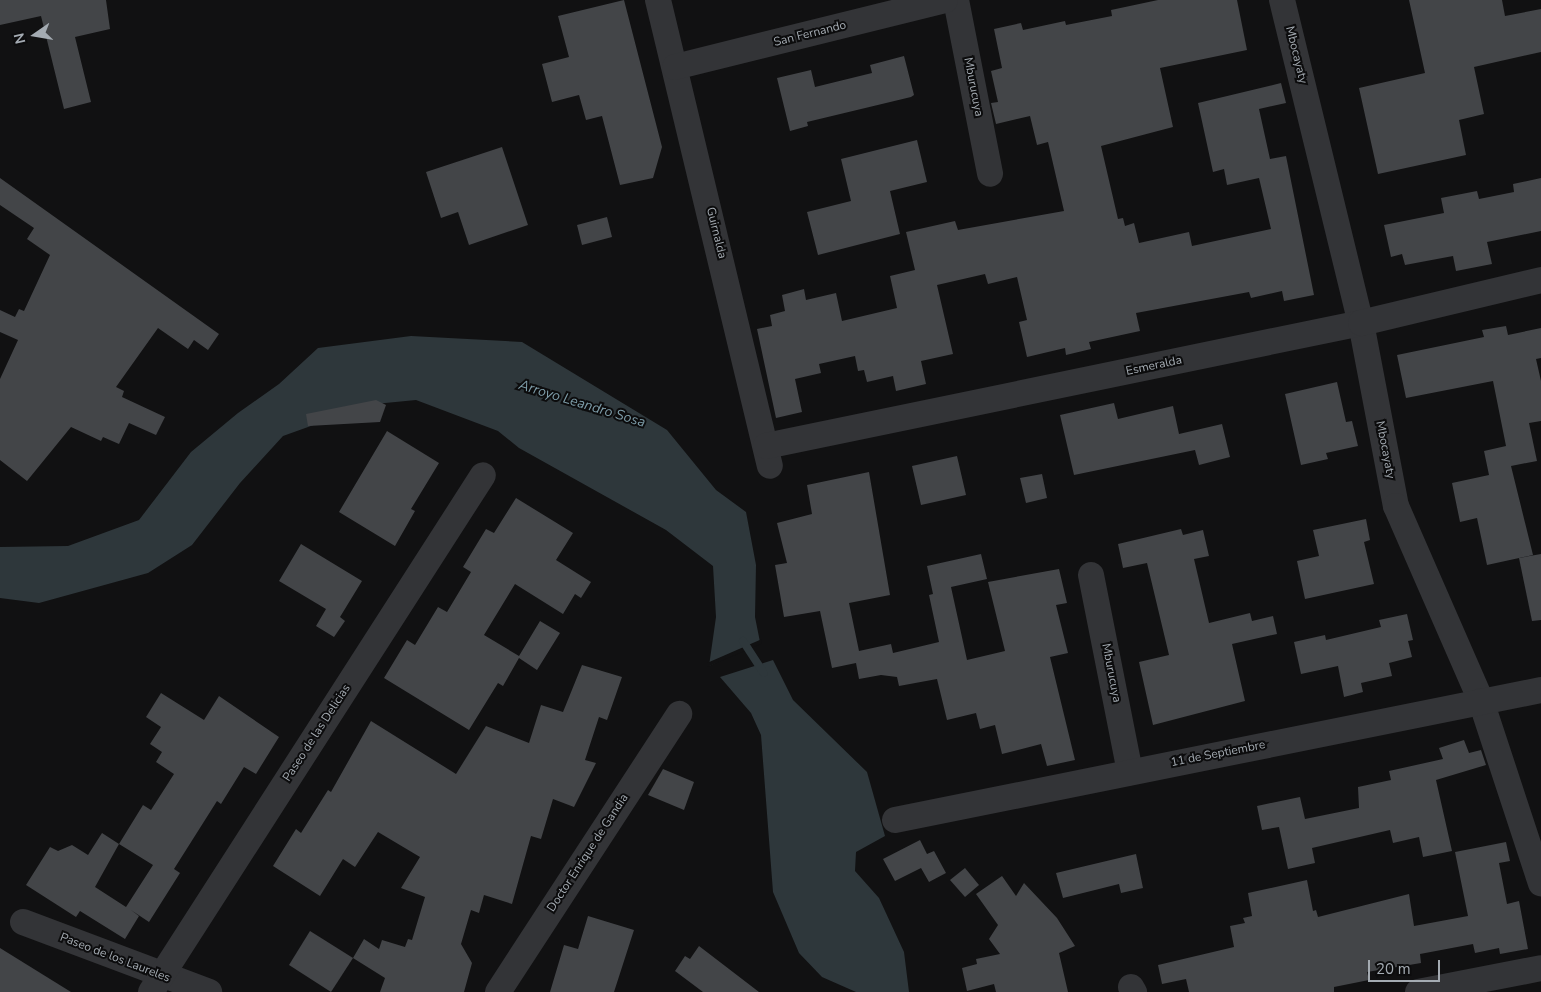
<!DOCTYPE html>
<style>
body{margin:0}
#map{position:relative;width:1541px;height:992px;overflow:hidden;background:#111112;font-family:"Nunito Sans",sans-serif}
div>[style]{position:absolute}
.water>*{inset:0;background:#2e373b}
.pier>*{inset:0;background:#111112}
.stream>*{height:8px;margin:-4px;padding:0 4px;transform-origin:4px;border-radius:4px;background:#2e373b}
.building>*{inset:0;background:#434548}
.street>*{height:26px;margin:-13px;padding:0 13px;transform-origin:13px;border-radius:13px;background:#333437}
span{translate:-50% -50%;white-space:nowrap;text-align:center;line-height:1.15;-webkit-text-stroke:4px #0c0c0d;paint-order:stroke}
.street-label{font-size:12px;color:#a4abb2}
.water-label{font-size:14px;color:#7e9da9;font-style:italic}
.north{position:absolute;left:10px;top:10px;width:50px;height:50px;-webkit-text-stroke:4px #0c0c0d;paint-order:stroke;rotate:257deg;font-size:14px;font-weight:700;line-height:20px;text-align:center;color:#a4abb2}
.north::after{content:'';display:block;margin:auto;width:18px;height:22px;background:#a4abb2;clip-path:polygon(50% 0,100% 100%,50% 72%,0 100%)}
.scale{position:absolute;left:1368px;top:960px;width:72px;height:22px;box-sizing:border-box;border:2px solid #a4abb2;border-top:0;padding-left:6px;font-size:15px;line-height:18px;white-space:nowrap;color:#a4abb2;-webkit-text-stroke:4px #0c0c0d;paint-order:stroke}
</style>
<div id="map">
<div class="water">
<i style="clip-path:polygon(411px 336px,522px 342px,667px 430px,716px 490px,746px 512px,756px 565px,755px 617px,760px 642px,709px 666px,716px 617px,713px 566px,666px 530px,519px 448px,498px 431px,416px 400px,344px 407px,322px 422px,283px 436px,240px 483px,192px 545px,148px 573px,39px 603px,0 598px,0 547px,68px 546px,139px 520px,191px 452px,238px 413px,279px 384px,318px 348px)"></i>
<i style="clip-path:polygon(773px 660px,793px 700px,867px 772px,885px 836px,856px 852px,855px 871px,879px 898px,904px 952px,909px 992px,856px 992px,822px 977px,799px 953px,773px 892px,761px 735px,751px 713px,720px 677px)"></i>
</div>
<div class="pier">
<i style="clip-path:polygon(762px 639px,761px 644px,707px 667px,707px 663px)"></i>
</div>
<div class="stream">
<i style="left:743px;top:641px;width:38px;rotate:57deg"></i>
</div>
<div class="building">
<i style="clip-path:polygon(0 0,106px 0,110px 29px,75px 37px,91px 102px,64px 109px,41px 16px,0 25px)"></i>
<i style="clip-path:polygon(624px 0,662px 147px,653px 178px,620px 185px,602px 116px,586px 120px,579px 95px,552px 102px,542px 64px,569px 57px,558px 16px)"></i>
<i style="clip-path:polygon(1158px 0,1237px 0,1247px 50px,1160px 68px,1173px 127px,1101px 146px,1118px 219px,1123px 218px,1125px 226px,1134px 223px,1139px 243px,1189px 232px,1192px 246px,1271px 229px,1259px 178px,1227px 185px,1224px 169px,1213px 172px,1198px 103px,1281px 83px,1286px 103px,1259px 109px,1270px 159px,1286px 156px,1314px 295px,1284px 301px,1282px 291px,1251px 298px,1249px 292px,1136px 313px,1140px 331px,1089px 342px,1091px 349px,1066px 355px,1065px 348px,1027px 357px,1019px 322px,1027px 320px,1017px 277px,988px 284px,985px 274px,937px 285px,953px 354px,921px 361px,926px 384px,896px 391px,893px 376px,867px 382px,864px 370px,858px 371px,855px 356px,819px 364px,821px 373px,795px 379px,802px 412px,776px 418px,757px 329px,772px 326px,770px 315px,785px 311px,782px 295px,804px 289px,806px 300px,836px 293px,842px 321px,897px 308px,890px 276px,915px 270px,906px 232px,955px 221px,958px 230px,1064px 211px,1048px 142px,1037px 145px,1030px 116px,996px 124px,991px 103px,998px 102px,991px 71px,1002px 68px,994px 29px,1021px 23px,1023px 30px,1065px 21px,1066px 25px,1112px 16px,1111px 10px)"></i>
<i style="clip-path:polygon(1409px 0,1502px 0,1505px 16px,1541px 9px,1541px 52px,1474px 67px,1484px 114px,1459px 120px,1466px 155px,1378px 174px,1359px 88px,1425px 73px)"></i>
<i style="clip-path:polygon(904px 56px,914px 95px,911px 97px,807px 122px,808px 126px,790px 131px,777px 78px,811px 70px,815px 87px,872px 73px,870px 65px)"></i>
<i style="clip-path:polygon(917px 140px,927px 182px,890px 191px,900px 234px,818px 255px,807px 212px,851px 201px,841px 159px)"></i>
<i style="clip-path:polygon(502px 147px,528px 225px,469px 245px,458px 212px,441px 218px,426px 172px)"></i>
<i style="clip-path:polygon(0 178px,219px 334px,208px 350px,194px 340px,188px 349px,158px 328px,116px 387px,124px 391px,122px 397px,165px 417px,156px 435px,129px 423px,119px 444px,103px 437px,101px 441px,71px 427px,27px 481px,0 460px,0 379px,18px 340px,0 332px,0 310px,15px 317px,19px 309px,24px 311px,50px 255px,27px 239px,34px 228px,0 205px)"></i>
<i style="clip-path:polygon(1541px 178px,1541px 231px,1487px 242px,1492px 264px,1456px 271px,1453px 256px,1405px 265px,1402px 254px,1391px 257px,1384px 225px,1444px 213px,1441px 198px,1477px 191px,1479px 199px,1514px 192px,1513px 184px)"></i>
<i style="clip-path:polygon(607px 217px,612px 237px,582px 245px,577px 225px)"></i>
<i style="clip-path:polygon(1506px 326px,1508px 335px,1541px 328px,1541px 358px,1536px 359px,1541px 381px,1541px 421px,1529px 423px,1537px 461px,1511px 466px,1533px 555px,1487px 565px,1477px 518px,1460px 522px,1452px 483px,1489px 475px,1484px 451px,1506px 446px,1493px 381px,1406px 398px,1397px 355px,1484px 337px,1482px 330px)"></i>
<i style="clip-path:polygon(1337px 382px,1346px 422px,1352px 421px,1358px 446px,1326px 453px,1328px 459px,1301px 465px,1285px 394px)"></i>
<i style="clip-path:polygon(376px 400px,386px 405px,380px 422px,308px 426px,306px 414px)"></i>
<i style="clip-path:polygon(1114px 403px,1118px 419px,1173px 406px,1179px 434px,1222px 424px,1230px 457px,1199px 465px,1195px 450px,1074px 475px,1060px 415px)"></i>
<i style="clip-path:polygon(387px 431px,439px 463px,411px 509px,415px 511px,395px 546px,339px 512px)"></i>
<i style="clip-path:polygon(957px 456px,966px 495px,921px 505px,912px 466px)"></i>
<i style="clip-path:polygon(869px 472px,890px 595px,849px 603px,859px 651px,891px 644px,893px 653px,939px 642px,929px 595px,933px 594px,927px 566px,981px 554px,987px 579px,951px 587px,967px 660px,1005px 651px,988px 582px,1059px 569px,1067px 603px,1056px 605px,1068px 653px,1050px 657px,1075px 760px,1047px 766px,1041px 744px,1002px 754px,995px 725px,980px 729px,976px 713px,947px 720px,937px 679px,899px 686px,897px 677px,881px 675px,859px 679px,856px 663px,832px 668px,820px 611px,784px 617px,775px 565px,787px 563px,777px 523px,812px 514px,807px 485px)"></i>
<i style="clip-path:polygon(1042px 474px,1047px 498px,1026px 503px,1020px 478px)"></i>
<i style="clip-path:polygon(516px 498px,573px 533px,556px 560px,591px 582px,581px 598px,575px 594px,563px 614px,515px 584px,484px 635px,519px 656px,540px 621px,560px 633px,537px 670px,519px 658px,503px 686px,498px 683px,469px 730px,384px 678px,407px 640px,415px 645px,438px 607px,447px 612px,471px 572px,463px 567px,486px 529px,494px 533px)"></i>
<i style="clip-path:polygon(1366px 519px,1370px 540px,1364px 542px,1374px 584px,1305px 599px,1297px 561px,1319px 556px,1313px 530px)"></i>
<i style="clip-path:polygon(1181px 529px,1183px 535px,1203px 530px,1209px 556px,1194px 559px,1209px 623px,1250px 613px,1252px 621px,1273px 616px,1277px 634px,1232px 644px,1245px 701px,1153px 725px,1139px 662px,1169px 655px,1147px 563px,1123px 568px,1118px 544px)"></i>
<i style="clip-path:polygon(301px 544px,362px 581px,340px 617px,345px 621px,334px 637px,316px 626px,326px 609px,279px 581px)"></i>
<i style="clip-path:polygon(1541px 554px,1541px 620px,1532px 621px,1519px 558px)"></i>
<i style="clip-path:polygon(1407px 614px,1413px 640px,1408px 641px,1412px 657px,1389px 663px,1392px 676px,1361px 683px,1363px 692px,1344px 697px,1338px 666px,1301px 674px,1294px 642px,1325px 635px,1326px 640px,1381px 627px,1379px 620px)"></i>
<i style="clip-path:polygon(582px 665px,622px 677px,607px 720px,599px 717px,585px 760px,596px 763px,574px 807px,553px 799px,541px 839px,531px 836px,512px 904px,484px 895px,479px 913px,471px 910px,461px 944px,472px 963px,464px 992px,380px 992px,385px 978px,353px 958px,364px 939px,379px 949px,382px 940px,405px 947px,408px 939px,412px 940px,425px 897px,401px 888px,420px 857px,378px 832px,355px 867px,343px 859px,320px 896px,273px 866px,296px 829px,301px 833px,328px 790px,331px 792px,371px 721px,456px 774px,486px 726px,529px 743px,541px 705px,563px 712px)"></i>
<i style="clip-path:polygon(161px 693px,204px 720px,219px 696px,279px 737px,256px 774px,244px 767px,221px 804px,217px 801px,174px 869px,180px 873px,149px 922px,131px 910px,139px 916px,125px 939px,80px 911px,76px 917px,26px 885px,50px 847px,58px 851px,72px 845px,88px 855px,102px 833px,119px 844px,95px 887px,126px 907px,153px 865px,119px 844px,143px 805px,151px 810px,174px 774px,156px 762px,162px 752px,150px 744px,161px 727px,146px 717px)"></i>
<i style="clip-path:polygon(1464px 740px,1469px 753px,1481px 750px,1486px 765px,1436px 780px,1452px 851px,1423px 857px,1419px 837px,1393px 843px,1390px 830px,1312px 848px,1315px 863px,1288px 869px,1279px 827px,1262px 830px,1257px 806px,1300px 797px,1305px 819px,1359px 808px,1358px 787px,1391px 780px,1389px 771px,1443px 759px,1439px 748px)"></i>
<i style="clip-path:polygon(663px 769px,694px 782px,684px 810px,648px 795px)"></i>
<i style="clip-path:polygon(920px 840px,927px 854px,934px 851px,946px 873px,929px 882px,921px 868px,895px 881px,883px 859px)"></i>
<i style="clip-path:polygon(1506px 842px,1510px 861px,1499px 863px,1507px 904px,1519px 901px,1528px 949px,1500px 954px,1499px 948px,1475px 953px,1473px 944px,1420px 954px,1421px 963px,1367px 972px,1369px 980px,1334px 987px,1334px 992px,1189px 992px,1186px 979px,1162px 984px,1158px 965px,1234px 947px,1230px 926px,1245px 923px,1243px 918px,1252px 916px,1248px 893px,1307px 880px,1313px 911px,1316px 910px,1318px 917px,1409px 894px,1414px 926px,1468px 916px,1455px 852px)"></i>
<i style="clip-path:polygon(1136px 854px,1143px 888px,1121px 893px,1119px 884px,1063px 898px,1056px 873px)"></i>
<i style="clip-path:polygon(965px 868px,979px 885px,965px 897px,950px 880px)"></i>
<i style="clip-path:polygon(1002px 876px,1016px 896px,1024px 883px,1057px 918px,1075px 946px,1059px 953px,1068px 992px,996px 992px,994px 984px,967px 991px,962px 968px,977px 964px,976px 959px,1000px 954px,989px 939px,998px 925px,976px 894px)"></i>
<i style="clip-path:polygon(588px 916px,634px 930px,614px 992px,550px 992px,564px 945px,578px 949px)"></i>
<i style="clip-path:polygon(310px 931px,353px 958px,331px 992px,289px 965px)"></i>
<i style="clip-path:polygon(699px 946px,759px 992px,703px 992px,675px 971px,685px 956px,690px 959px)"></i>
<i style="clip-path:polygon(0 948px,71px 992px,0 992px)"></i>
</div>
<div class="street">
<i style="left:658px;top:0;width:479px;rotate:76.5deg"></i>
<i style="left:956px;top:0;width:177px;rotate:78.9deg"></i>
<i style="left:1282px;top:0;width:333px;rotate:76.3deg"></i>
<i style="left:1361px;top:323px;width:186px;rotate:79.2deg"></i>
<i style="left:1396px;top:506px;width:213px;rotate:66.4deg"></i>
<i style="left:1481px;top:701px;width:192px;rotate:71.8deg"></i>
<i style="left:675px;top:67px;width:278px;rotate:-13.9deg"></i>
<i style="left:766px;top:446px;width:608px;rotate:-11.68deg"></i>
<i style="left:1361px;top:323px;width:185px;rotate:-13.4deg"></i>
<i style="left:1091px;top:575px;width:201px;rotate:78.8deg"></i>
<i style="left:895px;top:820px;width:659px;rotate:-11.38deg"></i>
<i style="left:23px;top:922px;width:199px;rotate:20.6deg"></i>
<i style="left:1131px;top:987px;width:6px;rotate:59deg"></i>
<i style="left:151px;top:992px;width:614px;rotate:-57.29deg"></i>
<i style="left:498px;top:992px;width:332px;rotate:-56.9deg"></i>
<i style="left:1418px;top:992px;width:125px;rotate:-11deg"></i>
</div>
<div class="street-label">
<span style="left:810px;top:34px;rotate:-14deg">San Fernando</span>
<span style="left:1296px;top:55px;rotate:76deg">Mbocayaty</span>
<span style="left:973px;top:87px;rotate:79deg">Mburucuya</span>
<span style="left:716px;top:233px;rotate:76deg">Guirnalda</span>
<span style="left:1154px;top:366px;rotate:-12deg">Esmeralda</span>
<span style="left:1385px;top:450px;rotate:79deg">Mbocayaty</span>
<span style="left:1111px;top:673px;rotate:79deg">Mburucuya</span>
<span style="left:317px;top:733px;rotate:-57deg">Paseo de las Delicias</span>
<span style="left:1218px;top:754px;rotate:-11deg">11 de Septiembre</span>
<span style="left:588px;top:853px;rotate:-57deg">Doctor Enrique de Gandia</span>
<span style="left:115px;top:958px;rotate:21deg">Paseo de los Laureles</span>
</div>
<div class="water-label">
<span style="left:582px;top:404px;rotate:17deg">Arroyo Leandro Sosa</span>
</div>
<div class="north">N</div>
<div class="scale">20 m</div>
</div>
